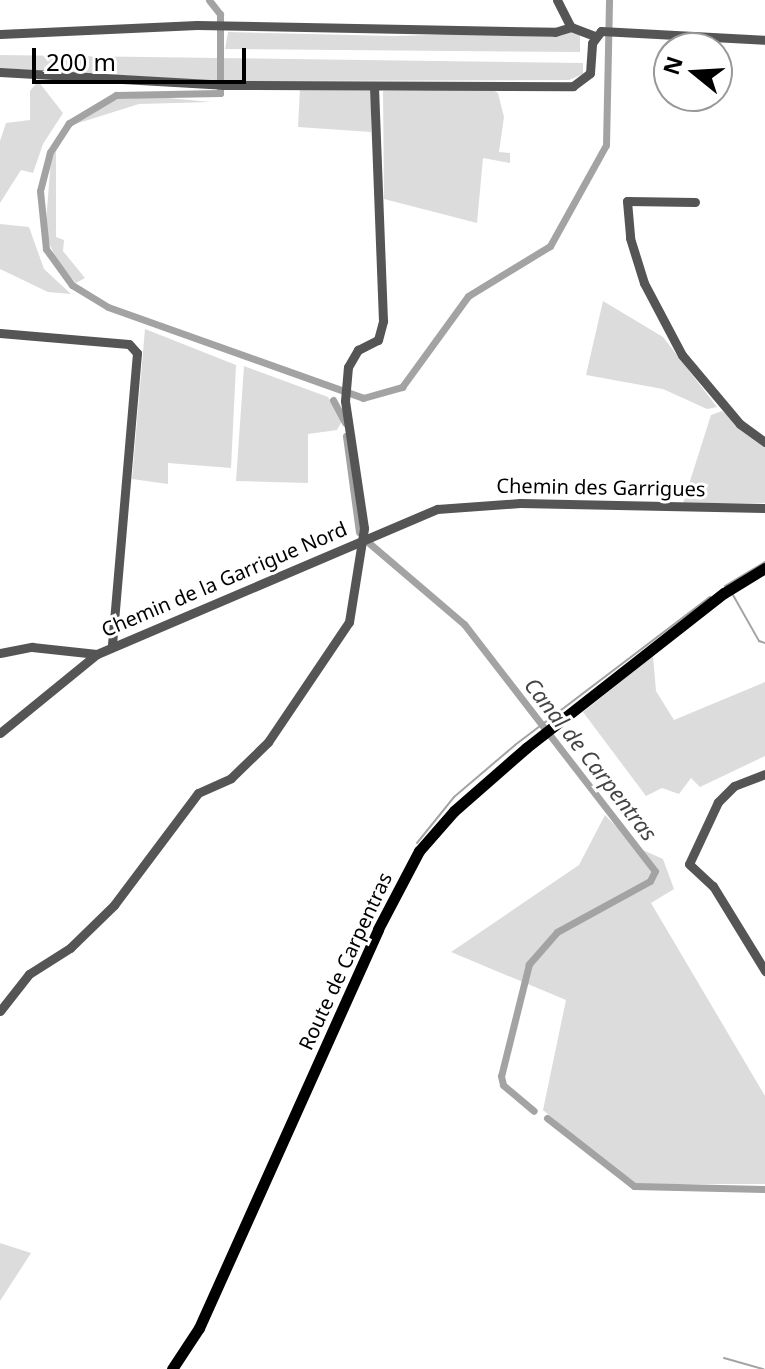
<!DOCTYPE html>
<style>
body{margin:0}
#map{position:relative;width:765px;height:1369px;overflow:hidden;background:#fff;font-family:"Noto Sans",sans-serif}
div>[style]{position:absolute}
.green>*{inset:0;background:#dcdcdc}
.stream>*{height:2px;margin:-1px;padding:0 1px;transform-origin:1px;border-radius:1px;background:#a3a3a3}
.canal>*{height:7px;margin:-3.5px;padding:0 3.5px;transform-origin:3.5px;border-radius:3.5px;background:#a3a3a3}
.minor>*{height:9px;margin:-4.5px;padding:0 4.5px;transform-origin:4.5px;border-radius:4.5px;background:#555}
.major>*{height:11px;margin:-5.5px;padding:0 5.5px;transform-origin:5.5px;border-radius:5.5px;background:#000}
span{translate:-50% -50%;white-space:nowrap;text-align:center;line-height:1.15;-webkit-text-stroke:6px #fff;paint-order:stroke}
.street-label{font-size:20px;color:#000}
.water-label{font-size:22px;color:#444;font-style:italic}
.north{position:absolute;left:653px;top:32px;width:80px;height:80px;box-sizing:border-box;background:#fff;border:2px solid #999;border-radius:50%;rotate:288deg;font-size:22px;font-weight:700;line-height:32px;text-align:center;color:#000}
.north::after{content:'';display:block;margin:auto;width:28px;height:36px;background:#000;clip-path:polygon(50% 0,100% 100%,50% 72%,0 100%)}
.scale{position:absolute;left:32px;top:48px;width:214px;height:36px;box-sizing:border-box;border:4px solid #000;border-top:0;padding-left:10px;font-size:24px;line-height:28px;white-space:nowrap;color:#000;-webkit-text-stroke:6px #fff;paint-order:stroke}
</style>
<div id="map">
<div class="green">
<i style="clip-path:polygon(570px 31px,580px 34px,580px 52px,225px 49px,228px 32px,394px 36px)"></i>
<i style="clip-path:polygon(0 55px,583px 63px,583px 74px,569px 80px,216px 81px,0 68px)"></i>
<i style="clip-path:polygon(38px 81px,63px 113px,43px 144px,33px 173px,21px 170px,0 203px,0 141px,6px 123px,30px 120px,30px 91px)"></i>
<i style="clip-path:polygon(300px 89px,371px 89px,371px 132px,298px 127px)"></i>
<i style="clip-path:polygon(491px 89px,498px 93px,504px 117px,499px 152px,510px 153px,510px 163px,483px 158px,477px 223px,384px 199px,383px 91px)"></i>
<i style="clip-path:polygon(157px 97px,211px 102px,139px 104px,72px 125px,56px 150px,56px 237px,64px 240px,63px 251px,85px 278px,76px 283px,58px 263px,45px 234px,51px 159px,76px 118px,117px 99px)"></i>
<i style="clip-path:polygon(0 224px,29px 227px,44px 269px,71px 294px,48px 292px,0 269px)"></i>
<i style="clip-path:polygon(603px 301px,663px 337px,717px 407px,707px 409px,663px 389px,586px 375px)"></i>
<i style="clip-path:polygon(145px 329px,236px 365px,231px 468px,168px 463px,168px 484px,132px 479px)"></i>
<i style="clip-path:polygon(244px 366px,328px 397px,342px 421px,337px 430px,308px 434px,308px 483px,236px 481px)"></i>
<i style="clip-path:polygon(722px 411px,765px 446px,765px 503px,683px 503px,711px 415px)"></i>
<i style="clip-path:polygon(653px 656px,656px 691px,674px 720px,765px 682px,765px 756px,700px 787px,691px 778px,679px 794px,662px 788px,646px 796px,583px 712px)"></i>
<i style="clip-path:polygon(605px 815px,636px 847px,663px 859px,674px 889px,651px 903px,765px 1096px,765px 1184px,636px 1184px,625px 1179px,543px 1110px,566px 1000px,451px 952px,579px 865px)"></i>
<i style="clip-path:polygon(0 1243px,31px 1253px,0 1301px)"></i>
</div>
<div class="stream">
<i style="left:725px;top:586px;width:47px;rotate:-31deg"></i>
<i style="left:733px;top:595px;width:53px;rotate:60.5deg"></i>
<i style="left:759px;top:641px;width:6px;rotate:18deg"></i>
<i style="left:417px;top:843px;width:59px;rotate:-51.2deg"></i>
<i style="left:454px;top:797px;width:80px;rotate:-40.4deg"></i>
<i style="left:515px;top:745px;width:245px;rotate:-37.2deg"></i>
<i style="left:724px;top:1358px;width:41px;rotate:15.8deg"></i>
</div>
<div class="canal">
<i style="left:209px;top:0;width:18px;rotate:52deg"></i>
<i style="left:220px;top:14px;width:79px;rotate:90deg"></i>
<i style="left:220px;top:93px;width:104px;rotate:178.9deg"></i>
<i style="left:116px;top:95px;width:55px;rotate:149.2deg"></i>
<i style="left:69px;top:123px;width:35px;rotate:123deg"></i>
<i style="left:50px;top:152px;width:40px;rotate:104.4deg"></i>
<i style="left:40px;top:191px;width:58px;rotate:84.1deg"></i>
<i style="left:46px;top:249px;width:44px;rotate:54.2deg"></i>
<i style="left:72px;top:285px;width:42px;rotate:31.4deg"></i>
<i style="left:108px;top:307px;width:271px;rotate:19.6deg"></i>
<i style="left:363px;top:398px;width:41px;rotate:-15.8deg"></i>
<i style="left:402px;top:387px;width:112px;rotate:-54deg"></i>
<i style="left:468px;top:296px;width:96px;rotate:-31.4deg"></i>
<i style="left:550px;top:246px;width:115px;rotate:-61deg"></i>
<i style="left:606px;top:145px;width:145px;rotate:-88.8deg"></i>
<i style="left:333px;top:400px;width:26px;rotate:62deg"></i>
<i style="left:346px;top:436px;width:97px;rotate:82.3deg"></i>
<i style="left:369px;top:543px;width:125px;rotate:40.5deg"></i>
<i style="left:464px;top:624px;width:312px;rotate:52.3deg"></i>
<i style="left:655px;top:871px;width:11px;rotate:117deg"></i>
<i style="left:650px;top:881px;width:106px;rotate:151.3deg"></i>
<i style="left:557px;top:932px;width:43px;rotate:131.2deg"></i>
<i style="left:529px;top:964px;width:115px;rotate:104deg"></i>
<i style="left:501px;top:1076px;width:9px;rotate:77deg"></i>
<i style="left:503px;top:1085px;width:40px;rotate:40deg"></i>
<i style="left:547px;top:1118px;width:110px;rotate:38deg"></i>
<i style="left:634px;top:1186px;width:131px;rotate:1.3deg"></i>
</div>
<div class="minor">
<i style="left:557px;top:0;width:30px;rotate:63deg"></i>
<i style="left:571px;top:27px;width:26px;rotate:21deg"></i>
<i style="left:0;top:34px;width:197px;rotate:-2.6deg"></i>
<i style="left:197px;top:25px;width:358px;rotate:1.1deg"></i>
<i style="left:555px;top:32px;width:17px;rotate:-17deg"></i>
<i style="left:0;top:72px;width:223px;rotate:3.3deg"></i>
<i style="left:223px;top:85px;width:350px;rotate:0.2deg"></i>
<i style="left:573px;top:86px;width:21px;rotate:-37deg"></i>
<i style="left:590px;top:73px;width:30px;rotate:-86deg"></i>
<i style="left:592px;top:43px;width:15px;rotate:-53deg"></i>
<i style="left:601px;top:31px;width:164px;rotate:3.1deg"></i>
<i style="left:695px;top:202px;width:68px;rotate:-179.2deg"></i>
<i style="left:627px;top:201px;width:37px;rotate:85deg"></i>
<i style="left:630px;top:238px;width:47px;rotate:72.7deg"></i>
<i style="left:644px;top:283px;width:81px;rotate:62.2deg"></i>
<i style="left:682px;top:355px;width:90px;rotate:50deg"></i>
<i style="left:740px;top:424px;width:31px;rotate:36deg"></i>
<i style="left:0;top:333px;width:129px;rotate:4.9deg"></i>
<i style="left:129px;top:344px;width:12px;rotate:48deg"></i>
<i style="left:137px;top:353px;width:294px;rotate:94.9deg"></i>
<i style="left:0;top:653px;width:33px;rotate:-11deg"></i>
<i style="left:32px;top:647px;width:65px;rotate:6.1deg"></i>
<i style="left:0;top:733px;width:125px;rotate:-39.2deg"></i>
<i style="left:97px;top:654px;width:370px;rotate:-23.1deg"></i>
<i style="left:437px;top:509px;width:83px;rotate:-4.1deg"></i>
<i style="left:520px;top:503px;width:245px;rotate:1.2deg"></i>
<i style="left:765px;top:774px;width:33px;rotate:159deg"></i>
<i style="left:734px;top:786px;width:23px;rotate:135deg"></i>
<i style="left:718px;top:802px;width:68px;rotate:115.1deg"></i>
<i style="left:689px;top:864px;width:33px;rotate:43deg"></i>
<i style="left:713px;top:886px;width:100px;rotate:58.5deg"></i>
<i style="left:0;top:1011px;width:47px;rotate:-51.9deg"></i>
<i style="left:29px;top:974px;width:49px;rotate:-32.4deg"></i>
<i style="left:70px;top:948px;width:62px;rotate:-44.3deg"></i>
<i style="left:114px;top:905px;width:140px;rotate:-53.1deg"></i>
<i style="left:198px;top:793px;width:36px;rotate:-24deg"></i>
<i style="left:231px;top:778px;width:52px;rotate:-44.2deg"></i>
<i style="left:268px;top:742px;width:145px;rotate:-56deg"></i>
<i style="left:349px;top:622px;width:95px;rotate:-80.9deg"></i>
<i style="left:364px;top:528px;width:128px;rotate:-98.5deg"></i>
<i style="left:345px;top:401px;width:34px;rotate:-85deg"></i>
<i style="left:348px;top:367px;width:20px;rotate:-60deg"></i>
<i style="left:358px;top:350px;width:22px;rotate:-27deg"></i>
<i style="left:378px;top:340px;width:20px;rotate:-75deg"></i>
<i style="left:383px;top:321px;width:235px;rotate:-92.2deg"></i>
</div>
<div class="major">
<i style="left:172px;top:1369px;width:49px;rotate:-56.6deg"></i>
<i style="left:199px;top:1328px;width:437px;rotate:-65.8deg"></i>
<i style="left:378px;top:929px;width:88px;rotate:-62.3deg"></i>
<i style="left:419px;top:851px;width:53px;rotate:-48.8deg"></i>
<i style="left:454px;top:811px;width:96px;rotate:-41.2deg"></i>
<i style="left:526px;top:748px;width:251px;rotate:-38.1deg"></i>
<i style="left:724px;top:593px;width:48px;rotate:-31.4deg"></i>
</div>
<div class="street-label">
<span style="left:601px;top:487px;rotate:1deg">Chemin des Garrigues</span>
<span style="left:224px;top:579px;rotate:-23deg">Chemin de la Garrigue Nord</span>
<span style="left:345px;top:961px;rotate:-65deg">Route de Carpentras</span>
</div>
<div class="water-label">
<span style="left:591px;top:759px;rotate:52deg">Canal de Carpentras</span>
</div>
<div class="north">N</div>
<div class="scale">200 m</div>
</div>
